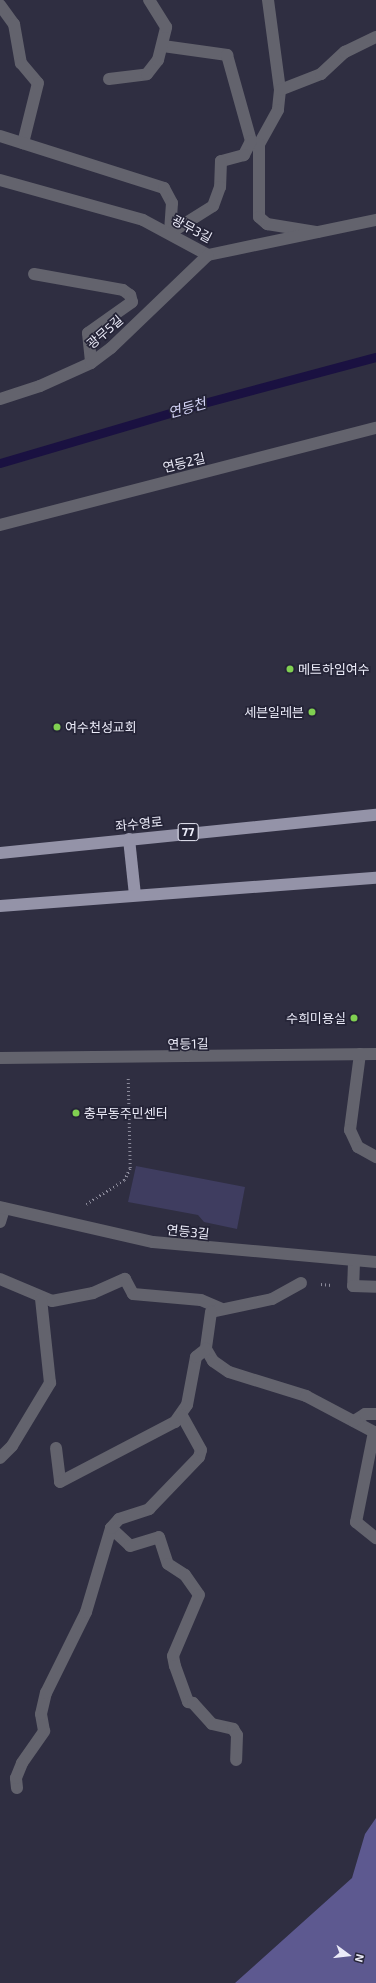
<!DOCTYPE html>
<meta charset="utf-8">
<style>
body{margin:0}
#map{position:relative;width:376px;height:1983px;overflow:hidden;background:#2f2e41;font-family:"Exo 2","Noto Sans KR",sans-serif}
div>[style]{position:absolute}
.green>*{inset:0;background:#3f3d60}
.forest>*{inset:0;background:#5d5990}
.stream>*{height:9px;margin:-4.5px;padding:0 4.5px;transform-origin:4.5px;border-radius:4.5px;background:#1a1141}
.path>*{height:2.5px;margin-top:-1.25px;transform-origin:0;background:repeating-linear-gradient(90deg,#8b8a9a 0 1px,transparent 0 4px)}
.lane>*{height:12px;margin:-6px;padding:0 6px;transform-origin:6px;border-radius:6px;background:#63636d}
.street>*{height:12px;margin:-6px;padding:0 6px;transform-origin:6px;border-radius:6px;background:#63636d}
.primary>*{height:12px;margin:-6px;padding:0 6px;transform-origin:6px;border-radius:6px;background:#9493a8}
.dots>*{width:11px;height:11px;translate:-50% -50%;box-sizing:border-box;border:2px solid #252437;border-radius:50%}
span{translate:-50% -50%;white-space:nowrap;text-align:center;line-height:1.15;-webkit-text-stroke:3.5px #252437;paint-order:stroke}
.shield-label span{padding:1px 3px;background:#252437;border:1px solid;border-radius:3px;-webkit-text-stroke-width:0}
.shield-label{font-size:12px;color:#ebebf8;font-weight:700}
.street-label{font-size:13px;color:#ebebf8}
.poi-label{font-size:13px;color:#ebebf8}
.left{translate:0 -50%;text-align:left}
.right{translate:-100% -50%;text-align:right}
.water-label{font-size:14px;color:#d4d4f6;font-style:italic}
.north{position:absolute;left:328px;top:1935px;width:40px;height:40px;-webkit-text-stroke:3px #252437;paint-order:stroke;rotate:105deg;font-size:11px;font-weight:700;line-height:16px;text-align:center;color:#ebebf8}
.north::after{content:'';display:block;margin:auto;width:14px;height:18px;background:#ebebf8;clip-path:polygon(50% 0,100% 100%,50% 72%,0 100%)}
</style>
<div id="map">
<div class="green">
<i style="clip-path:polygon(136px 1166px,245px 1187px,237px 1229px,204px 1222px,198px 1215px,128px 1202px)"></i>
</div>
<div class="forest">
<i style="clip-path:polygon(376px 1818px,376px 1983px,235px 1983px,352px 1878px,365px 1834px)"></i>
</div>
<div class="stream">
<i style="left:0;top:463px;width:209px;rotate:-16.4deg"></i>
<i style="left:200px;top:404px;width:182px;rotate:-15deg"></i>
</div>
<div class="path">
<i style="left:86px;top:1204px;width:45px;rotate:-32.3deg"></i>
<i style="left:124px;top:1180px;width:13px;rotate:-63deg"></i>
<i style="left:130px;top:1168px;width:90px;rotate:-91.3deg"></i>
<i style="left:321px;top:1284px;width:11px;rotate:5deg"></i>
</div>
<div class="lane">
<i style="left:268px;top:0;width:91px;rotate:82.4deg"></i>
<i style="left:280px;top:90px;width:20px;rotate:96deg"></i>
<i style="left:278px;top:110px;width:39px;rotate:119deg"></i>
<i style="left:259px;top:144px;width:73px;rotate:90deg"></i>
<i style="left:259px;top:217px;width:11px;rotate:41deg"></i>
<i style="left:267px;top:224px;width:51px;rotate:9.1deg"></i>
<i style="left:0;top:5px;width:24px;rotate:54deg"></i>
<i style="left:14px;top:24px;width:40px;rotate:80deg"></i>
<i style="left:21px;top:63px;width:26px;rotate:50deg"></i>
<i style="left:38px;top:83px;width:62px;rotate:104deg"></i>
<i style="left:163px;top:46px;width:65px;rotate:8deg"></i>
<i style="left:227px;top:55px;width:89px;rotate:74.4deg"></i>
<i style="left:251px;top:141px;width:16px;rotate:117deg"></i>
<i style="left:244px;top:155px;width:24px;rotate:165deg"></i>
<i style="left:221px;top:161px;width:26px;rotate:92deg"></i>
<i style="left:220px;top:187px;width:20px;rotate:110deg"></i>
<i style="left:213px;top:206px;width:51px;rotate:147.9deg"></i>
<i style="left:109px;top:79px;width:38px;rotate:-7deg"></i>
<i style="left:147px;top:74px;width:18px;rotate:-52deg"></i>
<i style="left:158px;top:60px;width:34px;rotate:-76deg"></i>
<i style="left:166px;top:27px;width:32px;rotate:-122deg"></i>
<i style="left:280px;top:90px;width:44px;rotate:-21.3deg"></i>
<i style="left:321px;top:74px;width:33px;rotate:-43deg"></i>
<i style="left:345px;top:52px;width:34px;rotate:-26deg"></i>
<i style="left:0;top:136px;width:172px;rotate:17.6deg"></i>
<i style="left:164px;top:188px;width:17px;rotate:62deg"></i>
<i style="left:172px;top:203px;width:30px;rotate:94deg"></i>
<i style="left:34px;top:274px;width:90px;rotate:10.2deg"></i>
<i style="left:123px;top:290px;width:9px;rotate:36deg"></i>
<i style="left:130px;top:295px;width:7px;rotate:74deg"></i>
<i style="left:132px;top:302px;width:54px;rotate:144.8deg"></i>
<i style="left:88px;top:333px;width:30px;rotate:84deg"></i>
<i style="left:360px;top:1054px;width:77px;rotate:97.5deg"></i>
<i style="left:350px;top:1130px;width:19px;rotate:65deg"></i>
<i style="left:358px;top:1147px;width:21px;rotate:29deg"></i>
<i style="left:0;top:1222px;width:14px;rotate:-73deg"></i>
<i style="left:354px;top:1262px;width:24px;rotate:92deg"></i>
<i style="left:353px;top:1286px;width:23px;rotate:2deg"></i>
<i style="left:0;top:1279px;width:56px;rotate:22.9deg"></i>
<i style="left:52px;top:1301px;width:42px;rotate:-11deg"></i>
<i style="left:93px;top:1293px;width:35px;rotate:-24deg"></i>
<i style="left:125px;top:1279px;width:17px;rotate:62deg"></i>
<i style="left:133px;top:1294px;width:68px;rotate:5deg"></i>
<i style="left:201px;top:1300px;width:21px;rotate:23deg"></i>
<i style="left:301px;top:1283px;width:33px;rotate:151deg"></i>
<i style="left:272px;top:1299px;width:62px;rotate:168deg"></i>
<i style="left:211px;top:1312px;width:37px;rotate:98deg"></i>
<i style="left:206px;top:1349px;width:14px;rotate:60deg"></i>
<i style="left:213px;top:1361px;width:19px;rotate:35deg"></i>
<i style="left:229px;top:1372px;width:81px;rotate:17.3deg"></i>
<i style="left:306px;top:1396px;width:79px;rotate:27.9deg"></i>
<i style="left:354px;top:1421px;width:13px;rotate:-32deg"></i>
<i style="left:365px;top:1414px;width:11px"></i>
<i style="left:374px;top:1432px;width:92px;rotate:101.3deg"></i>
<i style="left:356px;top:1522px;width:26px;rotate:39deg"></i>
<i style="left:56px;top:1448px;width:34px;rotate:83deg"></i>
<i style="left:60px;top:1482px;width:130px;rotate:-27.6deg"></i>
<i style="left:175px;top:1422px;width:21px;rotate:-55deg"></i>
<i style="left:187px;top:1405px;width:49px;rotate:-79.4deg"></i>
<i style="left:196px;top:1357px;width:13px;rotate:-39deg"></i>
<i style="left:0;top:1458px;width:17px;rotate:-45deg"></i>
<i style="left:12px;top:1446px;width:74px;rotate:-58.9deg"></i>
<i style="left:50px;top:1383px;width:84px;rotate:-96.1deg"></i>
<i style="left:111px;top:1528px;width:26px;rotate:43deg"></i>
<i style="left:130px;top:1546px;width:30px;rotate:-17deg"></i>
<i style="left:159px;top:1537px;width:28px;rotate:72deg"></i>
<i style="left:168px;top:1564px;width:20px;rotate:33deg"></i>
<i style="left:185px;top:1575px;width:24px;rotate:55deg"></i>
<i style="left:199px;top:1595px;width:66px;rotate:113.1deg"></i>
<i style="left:173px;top:1656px;width:10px;rotate:79deg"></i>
<i style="left:175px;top:1666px;width:38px;rotate:70deg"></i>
<i style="left:188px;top:1702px;width:5px;rotate:11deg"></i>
<i style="left:193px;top:1703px;width:28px;rotate:48deg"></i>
<i style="left:212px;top:1724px;width:22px;rotate:13deg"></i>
<i style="left:233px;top:1729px;width:7px;rotate:56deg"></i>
<i style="left:237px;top:1735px;width:25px;rotate:92deg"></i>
<i style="left:17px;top:1788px;width:10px;rotate:-96deg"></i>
<i style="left:16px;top:1778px;width:16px;rotate:-68deg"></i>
<i style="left:22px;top:1763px;width:39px;rotate:-55deg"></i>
<i style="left:44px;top:1731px;width:17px;rotate:-100deg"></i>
<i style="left:41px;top:1714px;width:22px;rotate:-77deg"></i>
<i style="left:46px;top:1693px;width:90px;rotate:-63.7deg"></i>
<i style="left:86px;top:1612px;width:88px;rotate:-73.4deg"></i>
<i style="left:111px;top:1528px;width:12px;rotate:-48deg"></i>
<i style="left:119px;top:1519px;width:32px;rotate:-18deg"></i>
<i style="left:149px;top:1509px;width:72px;rotate:-46.1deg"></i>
<i style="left:199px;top:1457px;width:7px;rotate:-74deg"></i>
<i style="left:201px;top:1450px;width:39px;rotate:-119deg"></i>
</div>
<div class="street">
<i style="left:0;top:180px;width:148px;rotate:15.6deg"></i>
<i style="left:143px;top:220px;width:74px;rotate:28.3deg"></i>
<i style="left:208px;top:255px;width:172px;rotate:-11.8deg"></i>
<i style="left:0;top:399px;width:42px;rotate:-18deg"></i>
<i style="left:40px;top:386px;width:56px;rotate:-24.3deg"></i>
<i style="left:91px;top:363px;width:25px;rotate:-37deg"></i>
<i style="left:111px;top:348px;width:134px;rotate:-43.8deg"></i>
<i style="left:0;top:525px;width:388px;rotate:-14.5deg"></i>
<i style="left:0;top:1058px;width:376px;rotate:-0.6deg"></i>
<i style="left:0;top:1207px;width:157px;rotate:12.9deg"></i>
<i style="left:153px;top:1242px;width:224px;rotate:5.1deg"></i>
</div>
<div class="primary">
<i style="left:129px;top:839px;width:56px;rotate:83.9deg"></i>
<i style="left:0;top:853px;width:378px;rotate:-5.8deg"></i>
<i style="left:0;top:906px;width:377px;rotate:-4.3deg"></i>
</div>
<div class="dots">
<i style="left:290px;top:669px;background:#80d051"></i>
<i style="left:312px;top:712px;background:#80d051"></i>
<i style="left:57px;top:727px;background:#80d051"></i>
<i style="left:354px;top:1018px;background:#80d051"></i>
<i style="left:76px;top:1113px;background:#80d051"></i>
</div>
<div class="shield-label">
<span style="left:188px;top:832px">77</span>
</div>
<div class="street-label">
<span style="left:192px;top:229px;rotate:28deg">광무3길</span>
<span style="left:105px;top:332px;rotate:-41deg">광무5길</span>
<span style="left:184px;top:463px;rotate:-14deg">연등2길</span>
<span style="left:139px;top:824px;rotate:-6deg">좌수영로</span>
<span style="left:188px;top:1044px;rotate:-1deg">연등1길</span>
<span style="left:188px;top:1232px;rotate:6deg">연등3길</span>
</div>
<div class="poi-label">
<span class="left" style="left:298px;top:669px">메트하임여수</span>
<span class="right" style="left:304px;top:712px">세븐일레븐</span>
<span class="left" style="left:65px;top:727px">여수천성교회</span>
<span class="right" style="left:346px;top:1018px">수희미용실</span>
<span class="left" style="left:84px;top:1113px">충무동주민센터</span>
</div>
<div class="water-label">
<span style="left:187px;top:408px;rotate:-16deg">연등천</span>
</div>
<div class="north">N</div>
</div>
